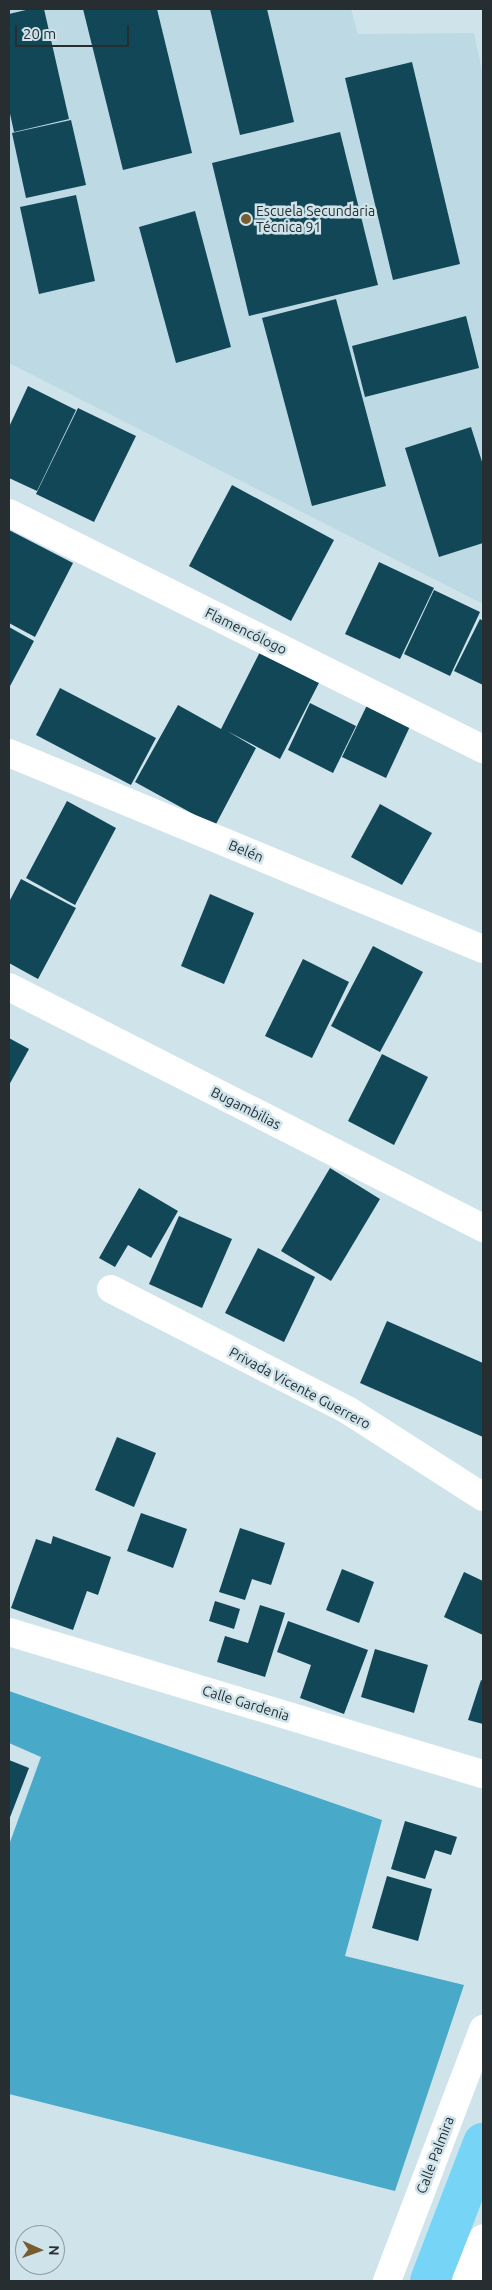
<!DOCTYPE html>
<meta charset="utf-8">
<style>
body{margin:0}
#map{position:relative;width:492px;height:2290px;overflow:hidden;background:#cfe3ea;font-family:Ubuntu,sans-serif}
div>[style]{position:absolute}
.built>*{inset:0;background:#bdd9e3}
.forest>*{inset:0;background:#48a9c9}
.canal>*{height:40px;margin:-20px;padding:0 20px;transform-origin:20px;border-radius:20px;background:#76d5f6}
.building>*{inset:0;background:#114757}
.minor>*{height:28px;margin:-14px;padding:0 14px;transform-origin:14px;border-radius:14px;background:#fff}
.dots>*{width:14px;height:14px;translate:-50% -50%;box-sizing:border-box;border:2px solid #cfe3ea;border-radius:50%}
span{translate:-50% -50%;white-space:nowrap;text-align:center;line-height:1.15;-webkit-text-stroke:5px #cfe3ea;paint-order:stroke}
.poi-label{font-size:14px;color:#272e31}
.left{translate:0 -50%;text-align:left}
.street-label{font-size:14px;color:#272e31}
.frame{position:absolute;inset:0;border:10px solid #272e31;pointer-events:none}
.north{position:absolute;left:15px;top:2225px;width:50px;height:50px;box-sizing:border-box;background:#cfe3ea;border:1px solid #8c9ba0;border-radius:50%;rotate:92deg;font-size:14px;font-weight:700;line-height:20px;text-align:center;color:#272e31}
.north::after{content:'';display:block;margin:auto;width:18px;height:22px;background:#785b2e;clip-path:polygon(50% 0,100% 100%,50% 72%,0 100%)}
.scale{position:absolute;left:15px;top:25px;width:114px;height:22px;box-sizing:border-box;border:2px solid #272e31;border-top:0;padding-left:6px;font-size:15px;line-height:18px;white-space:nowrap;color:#272e31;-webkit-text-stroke:4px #cfe3ea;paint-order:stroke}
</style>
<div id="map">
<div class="built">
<i style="clip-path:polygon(9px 9px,351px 9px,358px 34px,474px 33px,483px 75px,483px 604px,9px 363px)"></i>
</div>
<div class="forest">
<i style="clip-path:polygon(9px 1691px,382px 1820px,345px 1956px,464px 1985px,395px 2191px,9px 2094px,9px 1845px,41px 1757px,9px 1743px)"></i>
</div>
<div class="canal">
<i style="left:430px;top:2281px;width:148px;rotate:-69deg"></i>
</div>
<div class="building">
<i style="clip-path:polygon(30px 9px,44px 9px,69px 119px,14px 132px,9px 109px,9px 14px)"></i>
<i style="clip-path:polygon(83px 9px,157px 9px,192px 153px,123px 170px)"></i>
<i style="clip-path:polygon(210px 9px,267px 9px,294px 122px,240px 135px)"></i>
<i style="clip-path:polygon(412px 62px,460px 264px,393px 280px,345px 78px)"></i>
<i style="clip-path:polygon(71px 120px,86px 185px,26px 198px,12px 133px)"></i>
<i style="clip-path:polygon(340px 132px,378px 285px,249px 316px,212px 163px)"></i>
<i style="clip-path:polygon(76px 195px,95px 281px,39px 294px,20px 207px)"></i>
<i style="clip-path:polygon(195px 211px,231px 347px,176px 363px,139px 227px)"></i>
<i style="clip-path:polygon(336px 299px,386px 486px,312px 506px,262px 318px)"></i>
<i style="clip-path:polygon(466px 316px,479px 368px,365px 397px,352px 346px)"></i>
<i style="clip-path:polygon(28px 386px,76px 410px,37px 491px,9px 478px,9px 427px)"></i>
<i style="clip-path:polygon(78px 408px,136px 436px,94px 522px,36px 494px)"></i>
<i style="clip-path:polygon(471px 427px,483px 465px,483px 543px,439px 557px,405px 448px)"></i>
<i style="clip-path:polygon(232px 485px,334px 540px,291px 621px,189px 566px)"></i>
<i style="clip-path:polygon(9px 530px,73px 563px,35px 637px,9px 623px)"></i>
<i style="clip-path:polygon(379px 562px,434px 588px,400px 659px,345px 634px)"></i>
<i style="clip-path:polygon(434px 590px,480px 612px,450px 676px,404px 654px)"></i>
<i style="clip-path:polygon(480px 619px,483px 621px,483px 685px,454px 671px)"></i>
<i style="clip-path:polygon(9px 627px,34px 641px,9px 688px)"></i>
<i style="clip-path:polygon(264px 644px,323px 675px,280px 759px,227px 731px,256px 748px,215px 826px,135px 782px,178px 705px,221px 729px)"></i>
<i style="clip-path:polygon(60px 688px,156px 738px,131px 785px,36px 735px)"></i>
<i style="clip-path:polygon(369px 701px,412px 722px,386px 778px,342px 757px)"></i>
<i style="clip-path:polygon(310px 703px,356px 726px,333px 773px,288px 750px)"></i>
<i style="clip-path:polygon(67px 801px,116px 828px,75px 905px,26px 878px)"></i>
<i style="clip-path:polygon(380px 804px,432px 833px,402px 885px,351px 857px)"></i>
<i style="clip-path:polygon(21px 879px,76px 908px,38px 979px,9px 963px,9px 902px)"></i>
<i style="clip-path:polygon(210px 894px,254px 913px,224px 984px,181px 966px)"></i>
<i style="clip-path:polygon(373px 946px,423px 972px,380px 1052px,331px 1026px)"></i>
<i style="clip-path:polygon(303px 959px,349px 982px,312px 1058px,265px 1036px)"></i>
<i style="clip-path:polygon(9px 1038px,29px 1049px,9px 1085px)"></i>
<i style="clip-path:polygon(382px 1054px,428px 1077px,394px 1145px,348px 1121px)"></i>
<i style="clip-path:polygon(330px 1168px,380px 1199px,331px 1281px,281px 1251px)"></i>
<i style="clip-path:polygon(139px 1188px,178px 1211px,151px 1258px,128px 1245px,115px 1267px,99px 1258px)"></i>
<i style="clip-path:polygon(179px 1216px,232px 1239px,202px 1308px,149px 1284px)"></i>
<i style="clip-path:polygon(258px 1248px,315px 1277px,284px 1342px,225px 1313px)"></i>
<i style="clip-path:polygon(387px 1321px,483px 1363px,483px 1437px,360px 1383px)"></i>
<i style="clip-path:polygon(117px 1437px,156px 1453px,134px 1507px,95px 1490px)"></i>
<i style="clip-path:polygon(141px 1513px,187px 1529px,173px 1568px,127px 1551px)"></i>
<i style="clip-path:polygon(240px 1528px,285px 1543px,271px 1585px,252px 1579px,245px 1600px,219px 1592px)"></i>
<i style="clip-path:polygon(53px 1536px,111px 1557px,98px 1595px,87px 1591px,73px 1630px,11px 1608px,36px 1539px,51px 1544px)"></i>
<i style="clip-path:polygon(342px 1569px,374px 1582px,359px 1623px,326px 1610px)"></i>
<i style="clip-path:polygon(464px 1572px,483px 1581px,483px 1635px,444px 1617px)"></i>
<i style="clip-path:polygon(215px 1601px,240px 1609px,234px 1629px,209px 1621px)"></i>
<i style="clip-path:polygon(260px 1605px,285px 1613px,265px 1677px,217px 1662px,225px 1636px,248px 1643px)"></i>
<i style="clip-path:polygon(288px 1621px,368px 1650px,344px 1714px,300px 1698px,311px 1665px,277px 1652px)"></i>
<i style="clip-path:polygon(375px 1649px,428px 1665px,414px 1713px,361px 1697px)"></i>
<i style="clip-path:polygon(481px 1680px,483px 1681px,483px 1724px,468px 1720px)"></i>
<i style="clip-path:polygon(9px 1760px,29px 1768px,9px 1820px)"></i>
<i style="clip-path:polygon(405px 1821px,457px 1837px,451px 1855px,435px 1850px,425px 1879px,391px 1869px)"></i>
<i style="clip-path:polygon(387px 1876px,432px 1889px,418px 1941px,372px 1928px)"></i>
</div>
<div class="minor">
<i style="left:9px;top:513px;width:530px;rotate:26.47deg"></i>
<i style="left:9px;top:753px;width:513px;rotate:22.47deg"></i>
<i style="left:9px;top:987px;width:532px;rotate:26.95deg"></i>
<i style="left:111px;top:1289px;width:267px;rotate:27.1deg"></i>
<i style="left:349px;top:1411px;width:159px;rotate:32.7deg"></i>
<i style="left:9px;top:1632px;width:495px;rotate:16.7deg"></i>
<i style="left:387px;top:2281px;width:270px;rotate:-69.1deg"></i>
<i style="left:466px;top:2281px;width:46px;rotate:-68.4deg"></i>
</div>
<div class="dots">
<i style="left:246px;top:219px;background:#785b2e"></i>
</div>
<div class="poi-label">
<span class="left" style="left:256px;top:219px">Escuela Secundaria<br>Técnica 91</span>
</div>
<div class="street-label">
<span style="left:246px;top:631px;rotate:26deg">Flamencólogo</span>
<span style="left:246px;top:851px;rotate:22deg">Belén</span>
<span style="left:246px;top:1108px;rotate:27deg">Bugambilias</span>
<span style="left:300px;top:1388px;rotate:28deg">Privada Vicente Guerrero</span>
<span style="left:246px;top:1703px;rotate:17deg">Calle Gardenia</span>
<span style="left:435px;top:2155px;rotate:-69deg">Calle Palmira</span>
</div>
<div class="frame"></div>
<div class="north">N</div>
<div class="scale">20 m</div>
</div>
